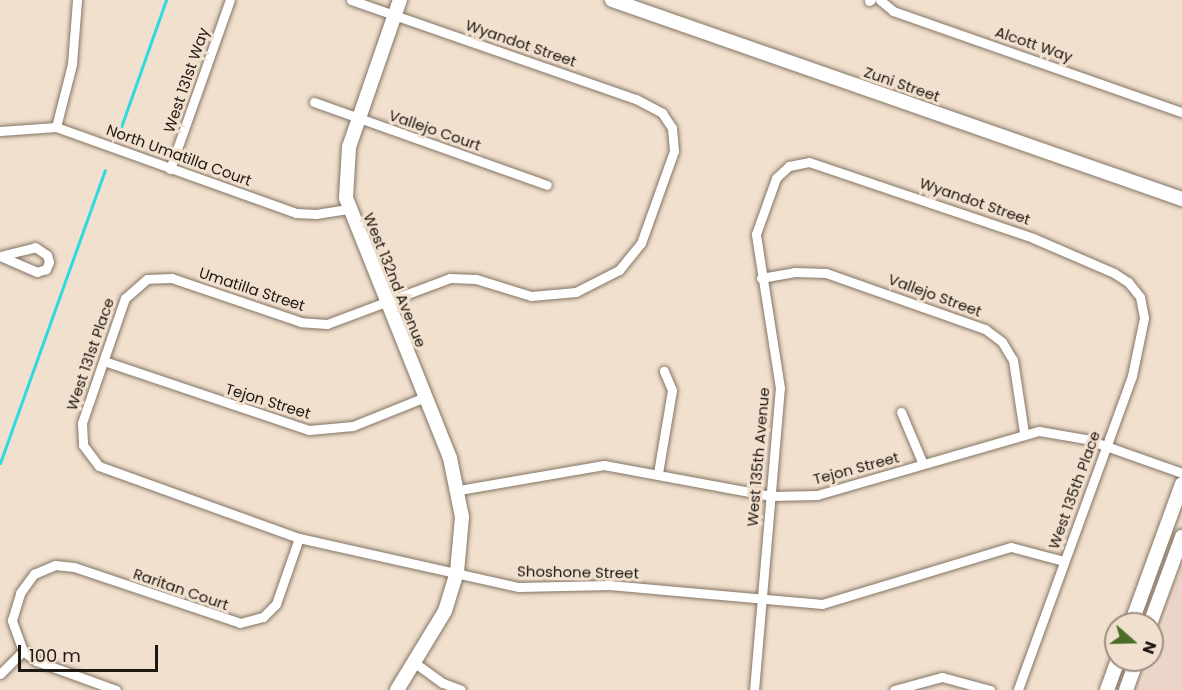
<!DOCTYPE html>
<style>
body{margin:0}
#map{position:relative;width:1182px;height:690px;overflow:hidden;background:#f1e0ce;font-family:Poppins,sans-serif}
div>[style]{position:absolute}
.commercial>*{inset:0;background:#ebd4c8}
.stream>*{height:3px;margin:-1.5px;padding:0 1.5px;transform-origin:1.5px;border-radius:1.5px;background:#2ed9df}
.roads{filter:drop-shadow(0 0 2px #837464) drop-shadow(0 0 2px #837464)}
.street>*{height:9px;margin:-4.5px;padding:0 4.5px;transform-origin:4.5px;border-radius:4.5px;background:#fff}
.secondary>*{height:14px;margin:-7px;padding:0 7px;transform-origin:7px;border-radius:7px;background:#fff}
span{translate:-50% -50%;white-space:nowrap;text-align:center;line-height:1.15;-webkit-text-stroke:6px #f1e0ce;paint-order:stroke}
.street-label{font-size:15px;color:#1e1812}
.north{position:absolute;left:1104px;top:612px;width:60px;height:60px;box-sizing:border-box;background:#f1e0ce;border:2px solid #9d9083;border-radius:50%;rotate:110deg;font-size:16px;font-weight:700;line-height:24px;text-align:center;color:#1e1812}
.north::after{content:'';display:block;margin:auto;width:21px;height:27px;background:#4a6e27;clip-path:polygon(50% 0,100% 100%,50% 72%,0 100%)}
.scale{position:absolute;left:18px;top:645px;width:140px;height:27px;box-sizing:border-box;border:3px solid #1e1812;border-top:0;padding-left:8px;font-size:18px;line-height:21px;white-space:nowrap;color:#1e1812;-webkit-text-stroke:4px #f1e0ce;paint-order:stroke}
</style>
<div id="map">
<div class="commercial">
<i style="clip-path:polygon(1182px 568px,1182px 690px,1139px 690px,1152px 660px)"></i>
</div>
<div class="stream">
<i style="left:121px;top:127px;width:135px;rotate:-70.5deg"></i>
<i style="left:0;top:463px;width:311px;rotate:-70.3deg"></i>
</div>
<div class="roads">
<div class="street">
<i style="left:351px;top:0;width:302px;rotate:19.2deg"></i>
<i style="left:636px;top:99px;width:30px;rotate:28deg"></i>
<i style="left:662px;top:113px;width:18px;rotate:56deg"></i>
<i style="left:672px;top:128px;width:23px;rotate:85deg"></i>
<i style="left:674px;top:151px;width:98px;rotate:109.7deg"></i>
<i style="left:641px;top:243px;width:35px;rotate:129deg"></i>
<i style="left:619px;top:270px;width:48px;rotate:152.9deg"></i>
<i style="left:576px;top:292px;width:45px;rotate:174.9deg"></i>
<i style="left:531px;top:296px;width:58px;rotate:-162.8deg"></i>
<i style="left:476px;top:279px;width:26px;rotate:-178deg"></i>
<i style="left:450px;top:278px;width:131px;rotate:159.5deg"></i>
<i style="left:327px;top:324px;width:26px;rotate:-176deg"></i>
<i style="left:301px;top:322px;width:136px;rotate:-161.2deg"></i>
<i style="left:172px;top:278px;width:25px;rotate:178deg"></i>
<i style="left:147px;top:279px;width:29px;rotate:139deg"></i>
<i style="left:125px;top:298px;width:132px;rotate:109deg"></i>
<i style="left:82px;top:423px;width:22px;rotate:87deg"></i>
<i style="left:83px;top:445px;width:26px;rotate:53deg"></i>
<i style="left:99px;top:466px;width:213px;rotate:19.8deg"></i>
<i style="left:299px;top:538px;width:225px;rotate:12.6deg"></i>
<i style="left:519px;top:587px;width:90px;rotate:-1.3deg"></i>
<i style="left:609px;top:585px;width:214px;rotate:5.1deg"></i>
<i style="left:822px;top:604px;width:197px;rotate:-16.8deg"></i>
<i style="left:1011px;top:547px;width:55px;rotate:14.8deg"></i>
<i style="left:880px;top:0;width:17px;rotate:40deg"></i>
<i style="left:893px;top:11px;width:306px;rotate:19.3deg"></i>
<i style="left:869px;top:1px;width:2px;rotate:-27deg"></i>
<i style="left:314px;top:102px;width:247px;rotate:19.6deg"></i>
<i style="left:56px;top:127px;width:65px;rotate:-75.7deg"></i>
<i style="left:72px;top:64px;width:64px;rotate:-85.5deg"></i>
<i style="left:0;top:131px;width:56px;rotate:-4.1deg"></i>
<i style="left:56px;top:127px;width:255px;rotate:19.7deg"></i>
<i style="left:296px;top:213px;width:20px;rotate:3deg"></i>
<i style="left:316px;top:214px;width:32px;rotate:-9deg"></i>
<i style="left:170px;top:169px;width:179px;rotate:-70.5deg"></i>
<i style="left:0;top:256px;width:36px;rotate:-14deg"></i>
<i style="left:35px;top:247px;width:14px;rotate:34deg"></i>
<i style="left:47px;top:255px;width:7px;rotate:74deg"></i>
<i style="left:49px;top:262px;width:8px;rotate:113deg"></i>
<i style="left:46px;top:269px;width:9px;rotate:162deg"></i>
<i style="left:37px;top:272px;width:40px;rotate:-156.6deg"></i>
<i style="left:761px;top:278px;width:34px;rotate:-10deg"></i>
<i style="left:794px;top:272px;width:32px;rotate:2deg"></i>
<i style="left:826px;top:273px;width:169px;rotate:19.4deg"></i>
<i style="left:985px;top:329px;width:21px;rotate:37deg"></i>
<i style="left:1002px;top:342px;width:21px;rotate:59deg"></i>
<i style="left:1013px;top:360px;width:74px;rotate:81.4deg"></i>
<i style="left:104px;top:361px;width:216px;rotate:18.6deg"></i>
<i style="left:309px;top:430px;width:44px;rotate:-5.2deg"></i>
<i style="left:353px;top:426px;width:78px;rotate:-21.9deg"></i>
<i style="left:901px;top:412px;width:56px;rotate:67.1deg"></i>
<i style="left:658px;top:473px;width:84px;rotate:-80.4deg"></i>
<i style="left:672px;top:390px;width:21px;rotate:-113deg"></i>
<i style="left:459px;top:490px;width:147px;rotate:-9.8deg"></i>
<i style="left:604px;top:465px;width:170px;rotate:10.5deg"></i>
<i style="left:771px;top:496px;width:46px;rotate:-1.2deg"></i>
<i style="left:817px;top:495px;width:231px;rotate:-16.1deg"></i>
<i style="left:1039px;top:431px;width:48px;rotate:9.7deg"></i>
<i style="left:1086px;top:439px;width:102px;rotate:19.5deg"></i>
<i style="left:415px;top:663px;width:34px;rotate:36deg"></i>
<i style="left:443px;top:683px;width:19px;rotate:21deg"></i>
<i style="left:0;top:674px;width:33px;rotate:-45deg"></i>
<i style="left:116px;top:690px;width:85px;rotate:-160.1deg"></i>
<i style="left:36px;top:661px;width:16px;rotate:-142deg"></i>
<i style="left:23px;top:651px;width:33px;rotate:-110deg"></i>
<i style="left:12px;top:620px;width:28px;rotate:-73deg"></i>
<i style="left:20px;top:593px;width:24px;rotate:-54deg"></i>
<i style="left:34px;top:574px;width:23px;rotate:-23deg"></i>
<i style="left:55px;top:565px;width:19px;rotate:6deg"></i>
<i style="left:74px;top:567px;width:175px;rotate:18.6deg"></i>
<i style="left:240px;top:623px;width:24px;rotate:-15deg"></i>
<i style="left:263px;top:617px;width:18px;rotate:-45deg"></i>
<i style="left:276px;top:604px;width:70px;rotate:-70.8deg"></i>
<i style="left:754px;top:690px;width:303px;rotate:-85.1deg"></i>
<i style="left:780px;top:388px;width:156px;rotate:-98.9deg"></i>
<i style="left:756px;top:234px;width:59px;rotate:-70.3deg"></i>
<i style="left:776px;top:178px;width:18px;rotate:-43deg"></i>
<i style="left:789px;top:166px;width:20px;rotate:-11deg"></i>
<i style="left:809px;top:162px;width:237px;rotate:18.7deg"></i>
<i style="left:1033px;top:238px;width:88px;rotate:23.4deg"></i>
<i style="left:1114px;top:273px;width:17px;rotate:33deg"></i>
<i style="left:1128px;top:282px;width:19px;rotate:51deg"></i>
<i style="left:1140px;top:297px;width:21px;rotate:79deg"></i>
<i style="left:1144px;top:318px;width:59px;rotate:101.7deg"></i>
<i style="left:1132px;top:376px;width:334px;rotate:110deg"></i>
<i style="left:894px;top:690px;width:50px;rotate:-15.2deg"></i>
<i style="left:942px;top:677px;width:50px;rotate:15.2deg"></i>
</div>
<div class="secondary">
<i style="left:612px;top:0;width:604px;rotate:19.25deg"></i>
<i style="left:1131px;top:624px;width:149px;rotate:-70deg"></i>
<i style="left:1150px;top:624px;width:93px;rotate:-69.8deg"></i>
<i style="left:397px;top:690px;width:92px;rotate:-58.7deg"></i>
<i style="left:445px;top:611px;width:41px;rotate:-72.9deg"></i>
<i style="left:457px;top:572px;width:55px;rotate:-84.8deg"></i>
<i style="left:462px;top:517px;width:60px;rotate:-101.5deg"></i>
<i style="left:450px;top:458px;width:280px;rotate:-111.8deg"></i>
<i style="left:346px;top:198px;width:51px;rotate:-86.6deg"></i>
<i style="left:349px;top:147px;width:156px;rotate:-70.9deg"></i>
<i style="left:1107px;top:690px;width:32px;rotate:-70deg"></i>
<i style="left:1126px;top:690px;width:32px;rotate:-70deg"></i>
</div>
</div>
<div class="street-label">
<span style="left:521px;top:43px;rotate:19deg">Wyandot Street</span>
<span style="left:1034px;top:44px;rotate:19deg">Alcott Way</span>
<span style="left:186px;top:80px;rotate:-71deg">West 131st Way</span>
<span style="left:902px;top:84px;rotate:19deg">Zuni Street</span>
<span style="left:435px;top:130px;rotate:19deg">Vallejo Court</span>
<span style="left:179px;top:155px;rotate:20deg">North Umatilla Court</span>
<span style="left:975px;top:201px;rotate:19deg">Wyandot Street</span>
<span style="left:395px;top:280px;rotate:68deg">West 132nd Avenue</span>
<span style="left:252px;top:289px;rotate:18deg">Umatilla Street</span>
<span style="left:935px;top:295px;rotate:20deg">Vallejo Street</span>
<span style="left:90px;top:354px;rotate:-71deg">West 131st Place</span>
<span style="left:268px;top:401px;rotate:17deg">Tejon Street</span>
<span style="left:758px;top:457px;rotate:-85deg">West 135th Avenue</span>
<span style="left:856px;top:468px;rotate:-15deg">Tejon Street</span>
<span style="left:1074px;top:490px;rotate:-70deg">West 135th Place</span>
<span style="left:578px;top:572px;rotate:1deg">Shoshone Street</span>
<span style="left:181px;top:589px;rotate:19deg">Raritan Court</span>
</div>
<div class="north">N</div>
<div class="scale">100 m</div>
</div>
